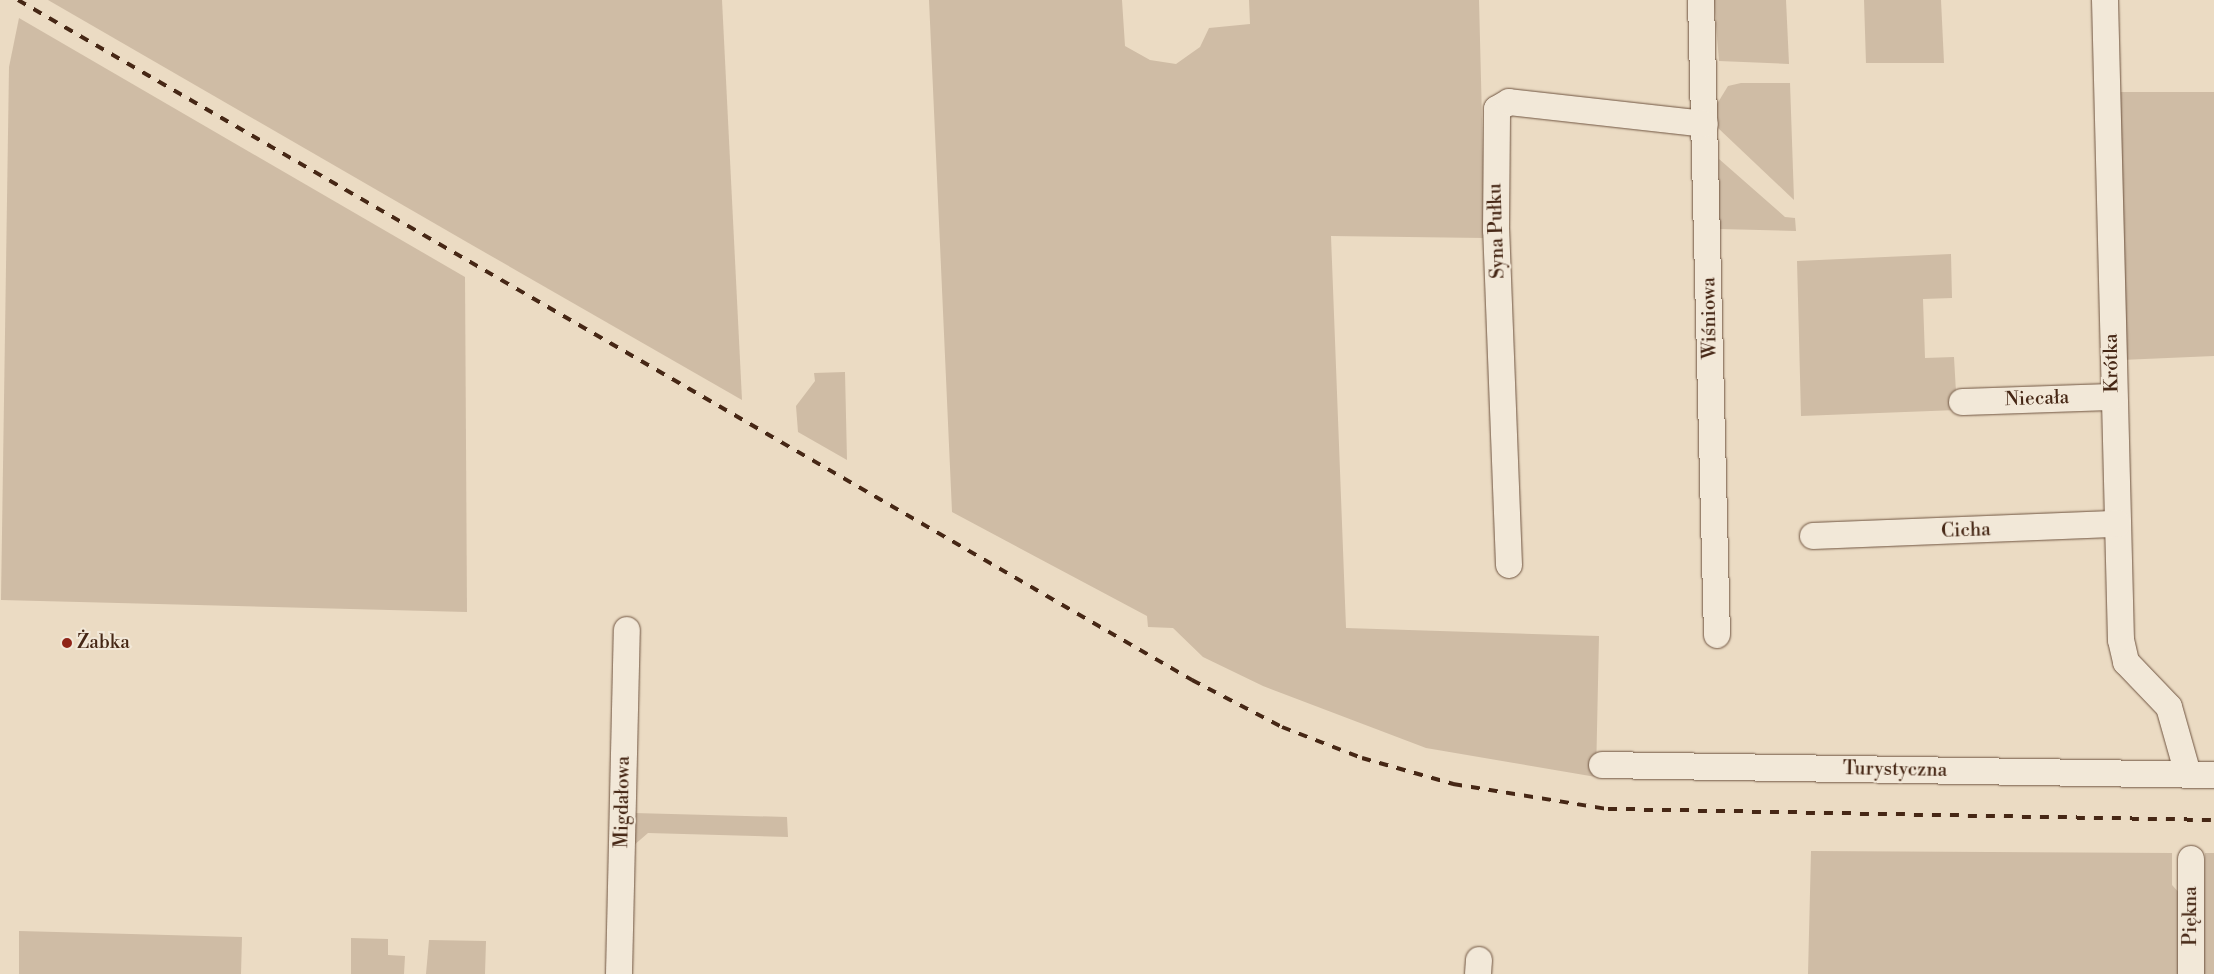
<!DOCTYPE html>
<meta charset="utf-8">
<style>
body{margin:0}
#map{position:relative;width:2214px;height:974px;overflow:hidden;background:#ebdbc3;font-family:"Libre Bodoni",serif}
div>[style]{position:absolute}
.green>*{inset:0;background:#cfbca5}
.roads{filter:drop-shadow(0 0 1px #6f5440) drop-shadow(0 0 1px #6f5440)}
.street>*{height:26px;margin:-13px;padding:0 13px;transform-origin:13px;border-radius:13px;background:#f2e8d8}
.rail>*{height:4px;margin-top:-2px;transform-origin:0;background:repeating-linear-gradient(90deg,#462715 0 9px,transparent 0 18px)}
.dots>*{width:14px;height:14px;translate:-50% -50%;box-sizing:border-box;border:2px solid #f2e8d8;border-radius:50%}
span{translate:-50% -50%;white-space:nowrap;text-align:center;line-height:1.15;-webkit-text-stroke:4px #f2e8d8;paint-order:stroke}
.street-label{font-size:19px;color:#462715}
.poi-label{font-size:19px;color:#462715}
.left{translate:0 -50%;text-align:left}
</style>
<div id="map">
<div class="green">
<i style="clip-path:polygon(48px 0,722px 0,742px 400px,465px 241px)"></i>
<i style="clip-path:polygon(929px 0,1122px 0,1125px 46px,1150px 60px,1176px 64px,1200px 47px,1209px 28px,1250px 24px,1249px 0,1479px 0,1485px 238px,1331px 236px,1346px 628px,1599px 636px,1596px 777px,1426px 748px,1263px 686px,1203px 657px,1173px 628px,1148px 627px,1147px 616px,952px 512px)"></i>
<i style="clip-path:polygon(1714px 0,1786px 0,1789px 64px,1719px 61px)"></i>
<i style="clip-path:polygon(1864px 0,1941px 0,1944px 63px,1866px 63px)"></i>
<i style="clip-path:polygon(19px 18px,465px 277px,467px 612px,1px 600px,9px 67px)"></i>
<i style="clip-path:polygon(1741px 83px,1790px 83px,1794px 200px,1718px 128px,1717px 104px,1728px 86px)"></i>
<i style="clip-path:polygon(2120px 92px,2214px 92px,2214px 356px,2121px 360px)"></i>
<i style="clip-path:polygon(1719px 159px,1785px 217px,1795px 218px,1796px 231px,1719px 229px)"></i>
<i style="clip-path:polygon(1951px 254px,1952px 298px,1923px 299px,1925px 358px,1954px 357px,1957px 410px,1801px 416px,1797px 261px)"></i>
<i style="clip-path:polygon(845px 372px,847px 460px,798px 432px,796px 406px,815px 381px,814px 373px)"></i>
<i style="clip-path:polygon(634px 813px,787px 817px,788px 837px,648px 833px,633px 846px)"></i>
<i style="clip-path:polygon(1811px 851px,2172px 853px,2172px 885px,2184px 898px,2183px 974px,1808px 974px)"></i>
<i style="clip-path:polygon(2205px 853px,2214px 853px,2214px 974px,2203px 974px)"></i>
<i style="clip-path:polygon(19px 931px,242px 937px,241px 974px,19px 974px)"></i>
<i style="clip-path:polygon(351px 938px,388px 939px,388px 955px,405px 956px,404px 974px,351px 974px)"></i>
<i style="clip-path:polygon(429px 940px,486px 941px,485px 974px,426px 974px)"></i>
</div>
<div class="roads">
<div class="street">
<i style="left:1701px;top:0;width:635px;rotate:88.56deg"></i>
<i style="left:2105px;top:0;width:640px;rotate:88.57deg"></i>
<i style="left:2121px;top:640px;width:23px;rotate:77deg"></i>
<i style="left:2126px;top:662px;width:62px;rotate:46.3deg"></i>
<i style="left:2169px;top:707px;width:70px;rotate:74.2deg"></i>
<i style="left:1962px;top:402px;width:150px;rotate:-1.9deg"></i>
<i style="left:1813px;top:536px;width:305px;rotate:-2.3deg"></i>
<i style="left:1509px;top:565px;width:335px;rotate:-92.2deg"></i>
<i style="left:1496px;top:230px;width:121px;rotate:-89.5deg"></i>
<i style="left:1497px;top:109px;width:14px;rotate:-30deg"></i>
<i style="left:1509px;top:102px;width:197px;rotate:6.4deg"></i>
<i style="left:1602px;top:765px;width:612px;rotate:0.94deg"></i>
<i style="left:619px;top:974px;width:344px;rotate:-88.7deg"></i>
<i style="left:1478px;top:974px;width:14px;rotate:-86deg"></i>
<i style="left:2191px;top:974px;width:115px;rotate:-90deg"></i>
</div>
</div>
<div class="rail">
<i style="left:18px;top:0;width:1357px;rotate:30.08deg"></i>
<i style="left:1192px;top:680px;width:102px;rotate:27.6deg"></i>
<i style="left:1282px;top:727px;width:86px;rotate:21.2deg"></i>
<i style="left:1362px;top:758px;width:95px;rotate:15.9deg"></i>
<i style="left:1453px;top:784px;width:157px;rotate:9.2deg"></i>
<i style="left:1608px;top:809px;width:606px;rotate:1.04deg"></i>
</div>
<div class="dots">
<i style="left:67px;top:643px;background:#8f2418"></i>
</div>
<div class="street-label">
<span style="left:1497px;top:231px;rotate:-92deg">Syna Pułku</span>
<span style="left:1710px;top:318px;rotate:-91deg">Wiśniowa</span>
<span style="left:2112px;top:363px;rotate:-91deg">Krótka</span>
<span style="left:2037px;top:399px;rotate:-2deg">Niecała</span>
<span style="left:1966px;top:531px;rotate:-2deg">Cicha</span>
<span style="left:1895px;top:770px;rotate:1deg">Turystyczna</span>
<span style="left:623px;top:802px;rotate:-89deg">Migdałowa</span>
<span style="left:2191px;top:916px;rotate:-90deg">Piękna</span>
</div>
<div class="poi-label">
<span class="left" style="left:77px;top:643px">Żabka</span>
</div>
</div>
